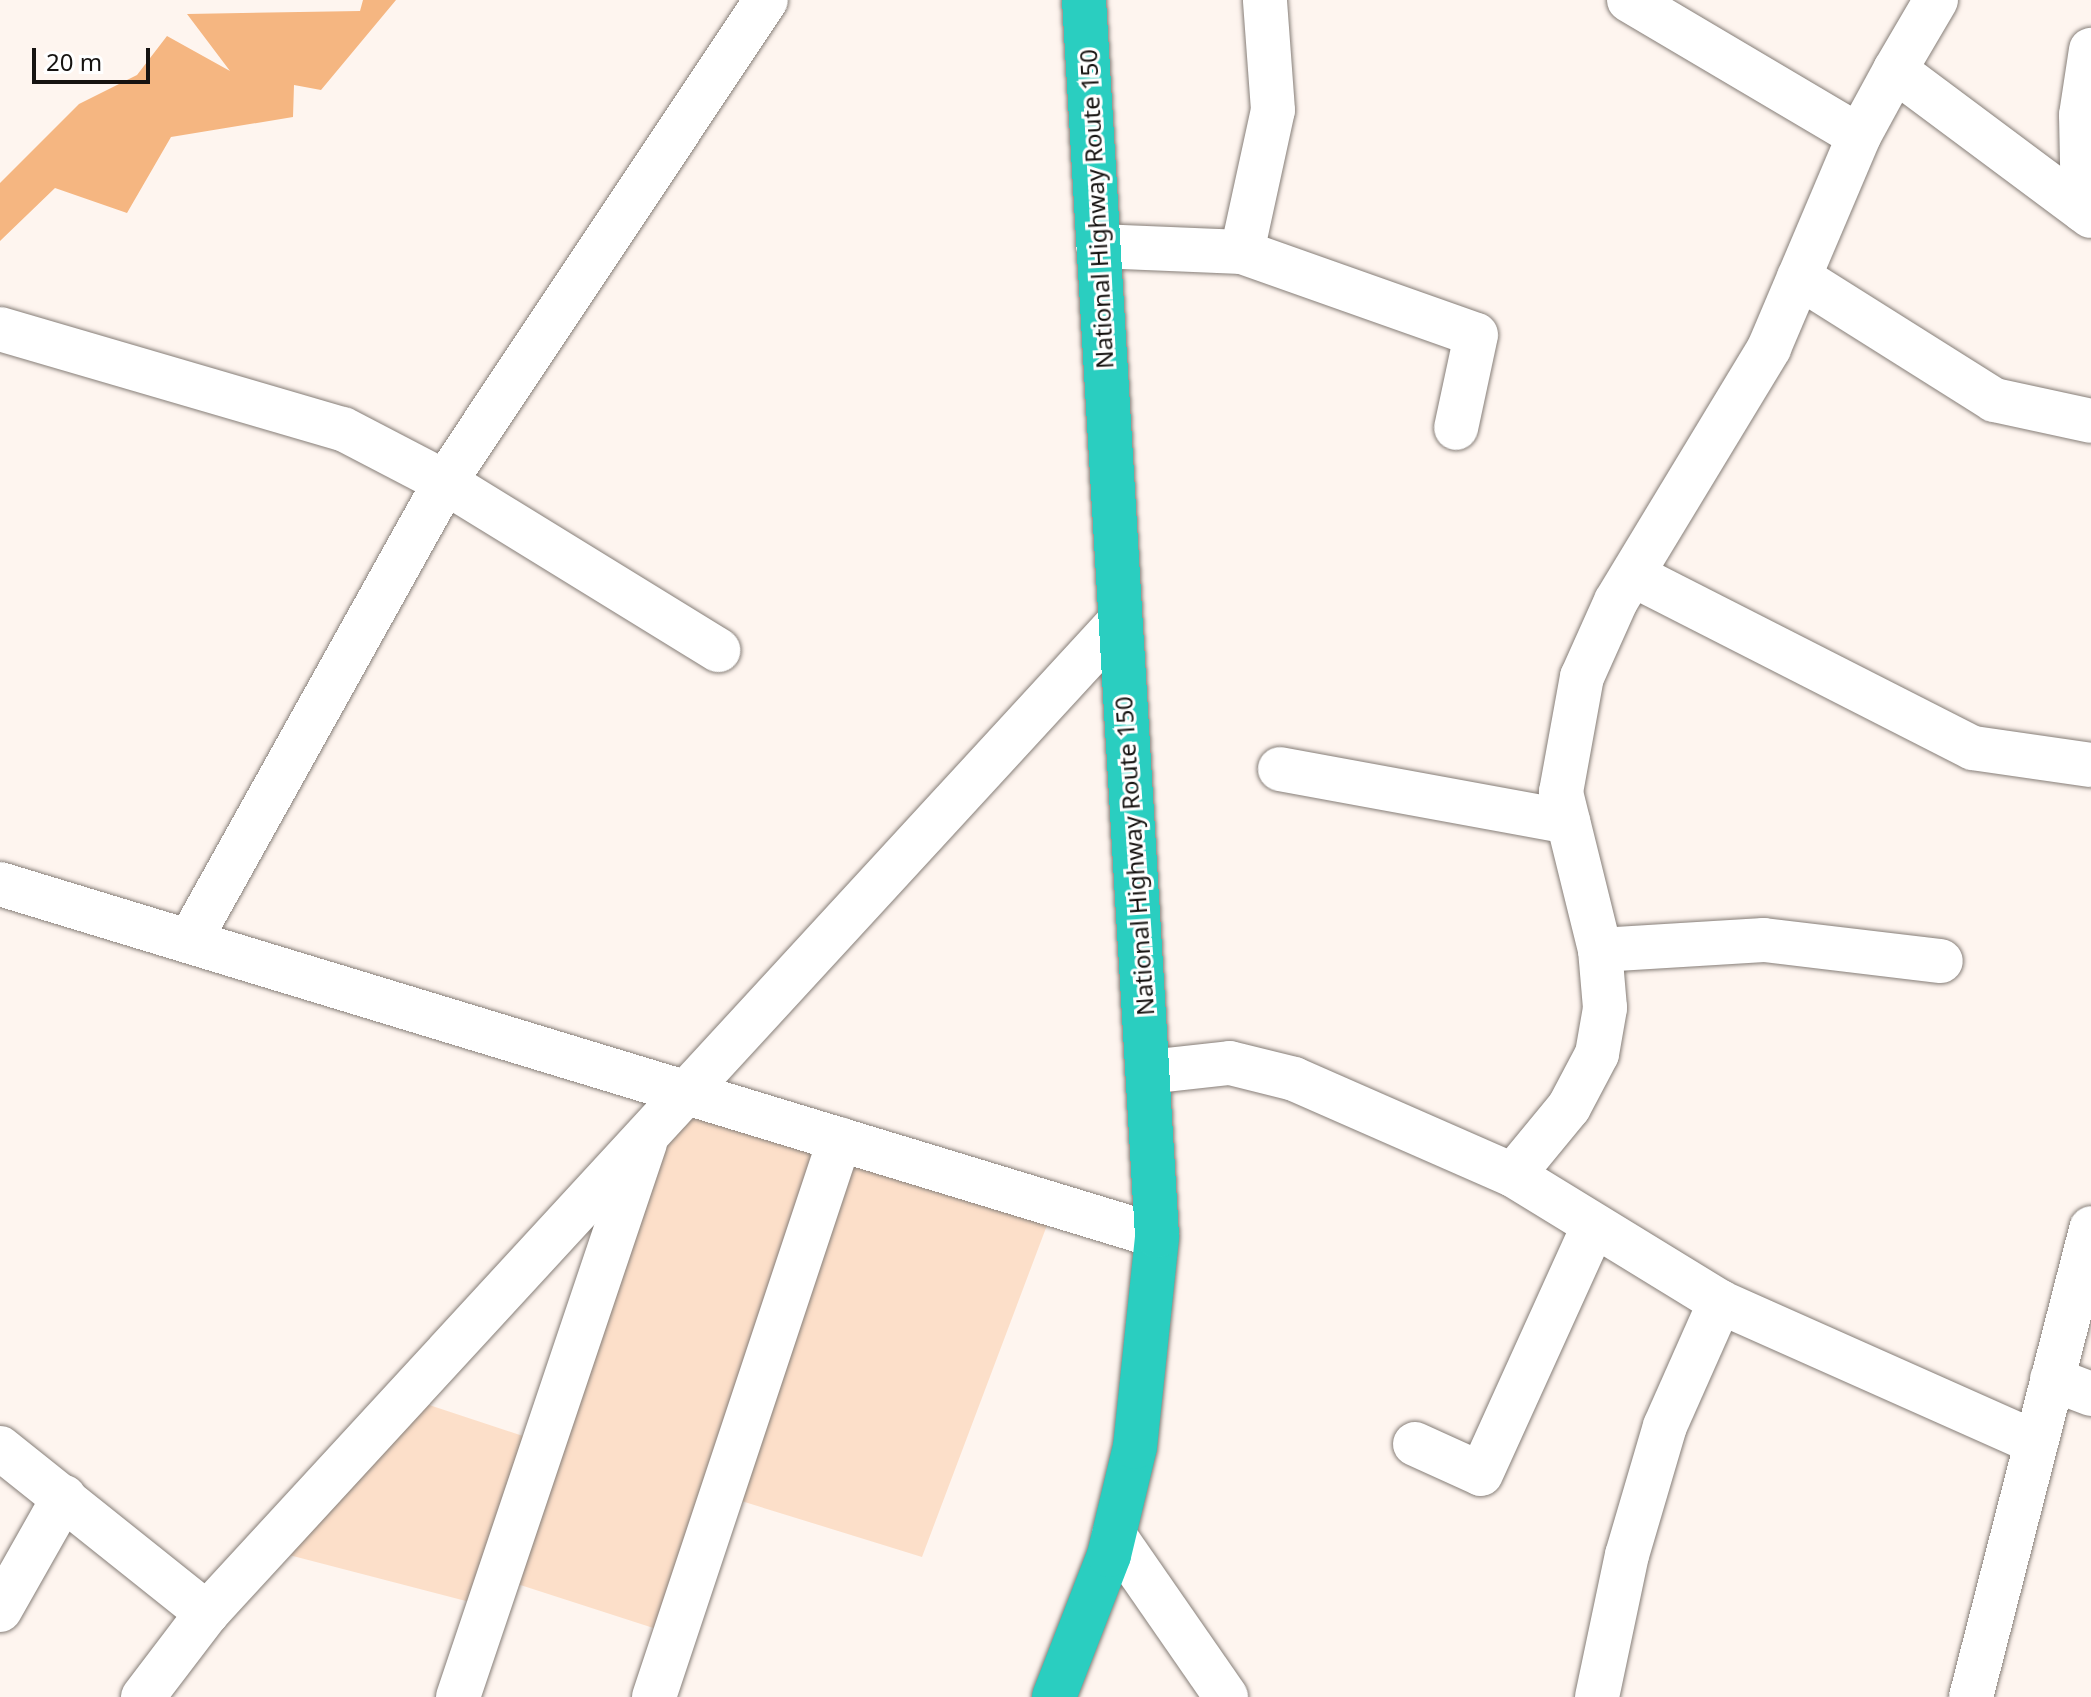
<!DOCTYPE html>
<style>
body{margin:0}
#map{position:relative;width:2091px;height:1697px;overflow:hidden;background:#fef5ef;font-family:"Noto Sans",sans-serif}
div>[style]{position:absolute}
.green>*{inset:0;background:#fcdfc9}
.forest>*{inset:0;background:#f5b681}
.roads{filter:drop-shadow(0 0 2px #867e78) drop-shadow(0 0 2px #867e78)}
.street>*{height:44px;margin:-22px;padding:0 22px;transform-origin:22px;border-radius:22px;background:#fff}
.highway>*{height:44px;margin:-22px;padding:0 22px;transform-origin:22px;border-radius:22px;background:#2acec0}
span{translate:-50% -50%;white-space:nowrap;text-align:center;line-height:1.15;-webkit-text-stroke:6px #fff;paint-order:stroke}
.street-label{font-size:24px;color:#161311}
.scale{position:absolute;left:32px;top:48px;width:118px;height:36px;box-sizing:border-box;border:4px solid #161311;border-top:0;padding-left:10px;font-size:24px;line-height:28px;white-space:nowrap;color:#161311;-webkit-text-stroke:6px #fff;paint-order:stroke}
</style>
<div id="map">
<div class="green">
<i style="clip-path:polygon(683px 1091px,1055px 1204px,922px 1557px,722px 1495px,675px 1635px,499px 1578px,489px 1607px,266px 1549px,405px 1397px,544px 1443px)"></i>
</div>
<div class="forest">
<i style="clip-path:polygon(363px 0,396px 0,321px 90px,294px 85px,293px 117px,171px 137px,127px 213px,55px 188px,0 241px,0 183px,79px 104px,137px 75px,167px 36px,230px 71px,187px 14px,360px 11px)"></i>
</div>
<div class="roads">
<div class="street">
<i style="left:1629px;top:0;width:267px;rotate:30.6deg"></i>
<i style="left:1936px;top:0;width:81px;rotate:120.4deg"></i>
<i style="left:1895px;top:70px;width:244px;rotate:36.7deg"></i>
<i style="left:2083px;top:210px;width:95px;rotate:-91.2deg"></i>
<i style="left:2081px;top:115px;width:66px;rotate:-81.3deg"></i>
<i style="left:1098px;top:246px;width:144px;rotate:2.4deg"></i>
<i style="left:1242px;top:252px;width:248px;rotate:19.5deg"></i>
<i style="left:1476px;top:335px;width:95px;rotate:102.1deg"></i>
<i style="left:1242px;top:252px;width:145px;rotate:-77.7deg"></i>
<i style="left:1273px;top:110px;width:110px;rotate:-94.2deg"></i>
<i style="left:1799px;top:277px;width:231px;rotate:32.2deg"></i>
<i style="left:1994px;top:400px;width:99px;rotate:12.2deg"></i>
<i style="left:0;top:329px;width:357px;rotate:16.3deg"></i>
<i style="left:343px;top:429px;width:115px;rotate:27.5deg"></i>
<i style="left:445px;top:482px;width:321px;rotate:31.6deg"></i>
<i style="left:1633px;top:575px;width:381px;rotate:27deg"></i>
<i style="left:1973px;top:748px;width:119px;rotate:8.2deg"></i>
<i style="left:1280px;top:769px;width:293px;rotate:10.4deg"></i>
<i style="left:0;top:884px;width:1209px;rotate:16.92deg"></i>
<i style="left:190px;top:940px;width:524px;rotate:-60.89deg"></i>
<i style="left:445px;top:482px;width:579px;rotate:-56.34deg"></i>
<i style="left:1600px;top:950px;width:164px;rotate:-3.5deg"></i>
<i style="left:1764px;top:940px;width:178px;rotate:6.8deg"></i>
<i style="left:1148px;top:1072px;width:82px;rotate:-6.3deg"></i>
<i style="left:1230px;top:1063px;width:66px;rotate:14deg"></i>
<i style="left:1294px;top:1079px;width:239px;rotate:23.7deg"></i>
<i style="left:1513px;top:1175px;width:243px;rotate:31.5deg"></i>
<i style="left:1720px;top:1302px;width:346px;rotate:24deg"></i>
<i style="left:1513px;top:1175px;width:88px;rotate:-50.5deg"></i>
<i style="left:1569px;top:1107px;width:60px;rotate:-62.2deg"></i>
<i style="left:1597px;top:1054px;width:47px;rotate:-80.1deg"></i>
<i style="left:1605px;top:1008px;width:58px;rotate:-94.9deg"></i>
<i style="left:1600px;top:950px;width:163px;rotate:-103.9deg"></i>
<i style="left:1561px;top:792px;width:117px;rotate:-79.7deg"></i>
<i style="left:1582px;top:677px;width:83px;rotate:-65.9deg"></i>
<i style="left:1616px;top:601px;width:296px;rotate:-58.8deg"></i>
<i style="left:1769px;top:348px;width:230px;rotate:-67deg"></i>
<i style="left:1859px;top:136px;width:75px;rotate:-61.4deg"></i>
<i style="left:2052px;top:1379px;width:42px;rotate:21deg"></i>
<i style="left:1415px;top:1444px;width:72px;rotate:24.4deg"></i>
<i style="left:1481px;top:1474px;width:273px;rotate:-65.6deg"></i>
<i style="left:0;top:1448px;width:265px;rotate:38.6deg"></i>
<i style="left:1114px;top:1535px;width:197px;rotate:55.3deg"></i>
<i style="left:0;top:1610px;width:130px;rotate:-60.5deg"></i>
<i style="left:143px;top:1697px;width:106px;rotate:-52.7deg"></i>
<i style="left:207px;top:1613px;width:1348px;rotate:-47.37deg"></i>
<i style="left:458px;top:1697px;width:585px;rotate:-71.35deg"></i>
<i style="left:654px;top:1697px;width:588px;rotate:-71.57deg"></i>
<i style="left:1597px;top:1697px;width:145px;rotate:-78.1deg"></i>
<i style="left:1627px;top:1555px;width:134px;rotate:-73.6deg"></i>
<i style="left:1665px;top:1426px;width:136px;rotate:-66.1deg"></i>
<i style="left:1971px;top:1697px;width:484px;rotate:-75.6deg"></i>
</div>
<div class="highway">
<i style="left:1054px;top:1697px;width:152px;rotate:-68.8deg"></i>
<i style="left:1109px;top:1555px;width:111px;rotate:-76.5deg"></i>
<i style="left:1135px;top:1447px;width:212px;rotate:-84deg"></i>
<i style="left:1157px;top:1236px;width:1238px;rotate:-93.38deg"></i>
</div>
</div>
<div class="street-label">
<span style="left:1096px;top:209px;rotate:-93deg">National Highway Route 150</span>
<span style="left:1134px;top:856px;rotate:-94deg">National Highway Route 150</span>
</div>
<div class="scale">20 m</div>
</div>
